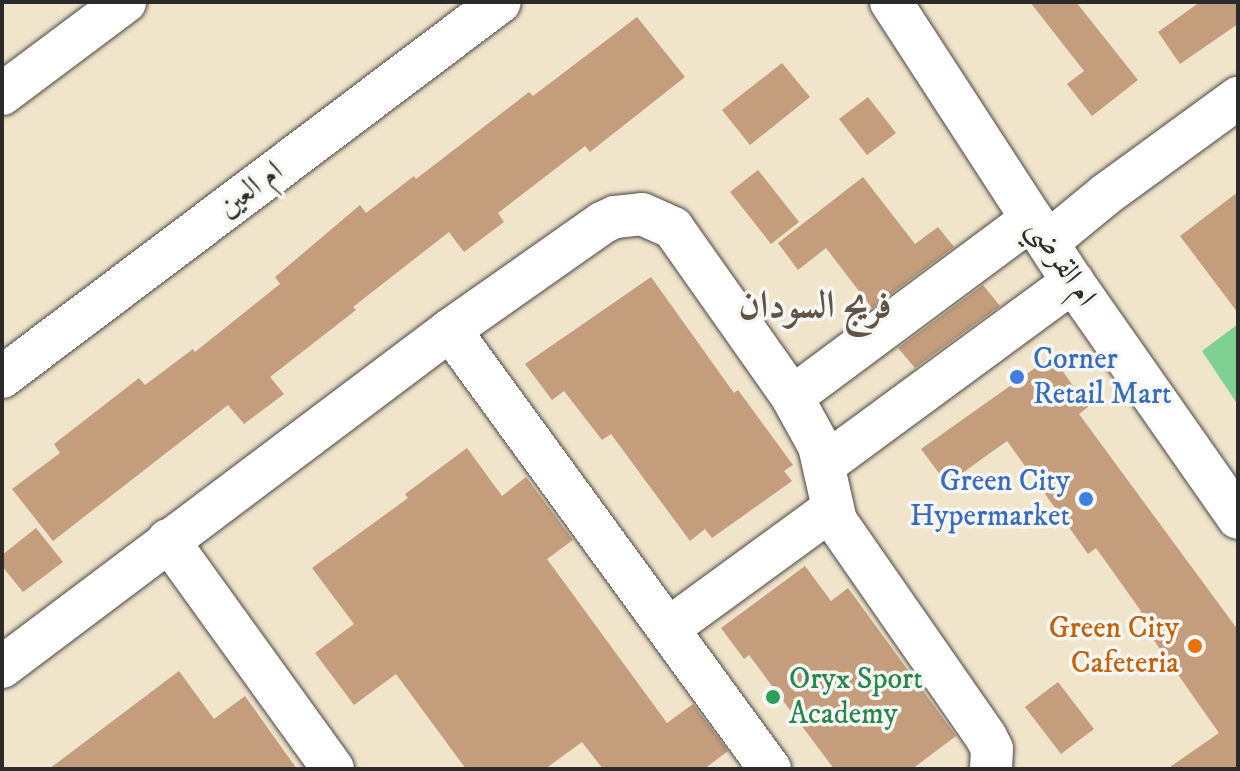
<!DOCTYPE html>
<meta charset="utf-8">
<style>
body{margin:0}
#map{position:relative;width:1240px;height:771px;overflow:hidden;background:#f0e4ca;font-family:"IM FELL DW Pica",Amiri,serif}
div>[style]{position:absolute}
.green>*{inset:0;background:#7dd092}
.building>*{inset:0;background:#c39d7c}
.roads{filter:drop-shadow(0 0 2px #494743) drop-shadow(0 0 2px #494743)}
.minor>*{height:42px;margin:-21px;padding:0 21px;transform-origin:21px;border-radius:21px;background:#fff}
.dots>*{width:22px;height:22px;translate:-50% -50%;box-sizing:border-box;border:4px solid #f6f6f2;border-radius:50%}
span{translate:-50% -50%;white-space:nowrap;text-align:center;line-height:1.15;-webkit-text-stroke:7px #f6f6f2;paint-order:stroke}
.street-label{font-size:30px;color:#2b2b2b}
.shop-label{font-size:30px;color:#366cbe}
.left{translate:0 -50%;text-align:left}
.right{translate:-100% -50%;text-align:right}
.food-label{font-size:30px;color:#c56008}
.leisure-label{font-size:30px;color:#27864d}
.district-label{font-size:38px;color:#605347;font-weight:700}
.frame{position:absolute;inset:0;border:4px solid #2b2b2b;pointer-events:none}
</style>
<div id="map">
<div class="green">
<i style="clip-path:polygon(1238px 324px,1238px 405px,1202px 351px)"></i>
</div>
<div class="building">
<i style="clip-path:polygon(1030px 2px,1076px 2px,1138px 80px,1092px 116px,1067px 84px,1084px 71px)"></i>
<i style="clip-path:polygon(1200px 2px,1238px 2px,1238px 24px,1180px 64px,1158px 32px)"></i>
<i style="clip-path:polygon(637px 17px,685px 77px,590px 152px,585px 146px,498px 213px,504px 222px,464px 252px,449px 232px,353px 307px,356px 310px,270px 377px,284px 394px,244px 424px,228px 405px,53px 541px,12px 489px,60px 453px,54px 444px,139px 378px,145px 385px,193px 349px,195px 352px,280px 284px,275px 277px,360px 205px,366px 213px,414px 176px,416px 179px,529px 92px,533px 96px)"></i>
<i style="clip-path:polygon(782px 63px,810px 97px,750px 145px,722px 110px)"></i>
<i style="clip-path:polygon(868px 97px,896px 133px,867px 155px,839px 119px)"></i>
<i style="clip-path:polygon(758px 170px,799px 222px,771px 244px,730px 192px)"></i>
<i style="clip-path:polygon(863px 177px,915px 244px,938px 227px,954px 247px,872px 308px,826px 248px,798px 270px,778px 243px)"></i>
<i style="clip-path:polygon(1238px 192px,1238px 313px,1180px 236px)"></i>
<i style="clip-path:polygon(651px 277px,734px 393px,738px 390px,793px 465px,784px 471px,792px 481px,712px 538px,705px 529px,690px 541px,611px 434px,602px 440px,564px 391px,552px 400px,525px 364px)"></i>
<i style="clip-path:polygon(983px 285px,1000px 306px,915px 368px,898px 348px)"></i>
<i style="clip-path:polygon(1052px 356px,1088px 407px,1079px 414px,1238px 630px,1238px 769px,1167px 769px,1219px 733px,1136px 615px,1141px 611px,1096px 548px,1088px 554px,1007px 441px,947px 484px,921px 449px)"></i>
<i style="clip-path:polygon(467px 448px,502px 496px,526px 477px,573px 540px,547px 559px,667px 723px,693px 704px,728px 751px,704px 769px,603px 769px,582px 742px,545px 769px,466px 769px,396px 674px,354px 705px,315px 653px,354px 624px,312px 568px,408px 498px,405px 494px)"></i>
<i style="clip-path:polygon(36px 528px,63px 562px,23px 592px,2px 566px,2px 555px)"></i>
<i style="clip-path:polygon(805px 566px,831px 601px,848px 588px,956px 736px,912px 769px,834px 769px,749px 655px,744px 659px,721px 628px)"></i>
<i style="clip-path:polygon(179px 671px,214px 719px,245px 696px,297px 769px,49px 769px)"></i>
<i style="clip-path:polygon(1058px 682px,1094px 729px,1061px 754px,1025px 707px)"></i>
</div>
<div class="roads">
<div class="minor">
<i style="left:891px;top:2px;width:334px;rotate:57deg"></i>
<i style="left:1073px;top:282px;width:288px;rotate:55deg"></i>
<i style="left:2px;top:94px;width:154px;rotate:-36.8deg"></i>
<i style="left:1048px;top:242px;width:74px;rotate:-39.5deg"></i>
<i style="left:1105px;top:195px;width:165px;rotate:-36.1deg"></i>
<i style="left:450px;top:330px;width:543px;rotate:53.91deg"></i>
<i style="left:2px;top:377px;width:623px;rotate:-36.98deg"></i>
<i style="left:792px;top:397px;width:299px;rotate:-36.6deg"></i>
<i style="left:825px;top:464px;width:308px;rotate:-36.3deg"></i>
<i style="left:168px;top:540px;width:282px;rotate:54.2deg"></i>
<i style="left:669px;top:628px;width:200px;rotate:-36.1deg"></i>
<i style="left:2px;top:667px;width:561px;rotate:-36.95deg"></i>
<i style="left:450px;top:330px;width:186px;rotate:-35.1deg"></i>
<i style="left:602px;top:223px;width:14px;rotate:-25deg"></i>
<i style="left:615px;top:217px;width:27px;rotate:-6deg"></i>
<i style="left:642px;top:214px;width:34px;rotate:24deg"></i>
<i style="left:673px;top:228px;width:207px;rotate:54.8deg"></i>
<i style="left:792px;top:397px;width:56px;rotate:61.1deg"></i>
<i style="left:819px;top:446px;width:77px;rotate:77.2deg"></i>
<i style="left:836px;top:521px;width:263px;rotate:55.2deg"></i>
<i style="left:986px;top:737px;width:13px;rotate:63deg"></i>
<i style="left:992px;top:749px;width:20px;rotate:93deg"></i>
</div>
</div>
<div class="dots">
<i style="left:1017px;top:377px;background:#3f7fe0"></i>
<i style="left:1086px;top:499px;background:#3f7fe0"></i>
<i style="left:1195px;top:646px;background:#e8710a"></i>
<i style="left:773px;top:697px;background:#2e9e5b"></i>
</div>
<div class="street-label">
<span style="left:251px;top:190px;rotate:-37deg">ام العين</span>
<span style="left:1061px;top:263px;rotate:56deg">ام القرضي</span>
</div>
<div class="shop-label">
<span class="left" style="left:1033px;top:377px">Corner<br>Retail Mart</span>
<span class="right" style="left:1070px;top:499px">Green City<br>Hypermarket</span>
</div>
<div class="food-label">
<span class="right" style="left:1179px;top:646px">Green City<br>Cafeteria</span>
</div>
<div class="leisure-label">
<span class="left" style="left:789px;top:697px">Oryx Sport<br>Academy</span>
</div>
<div class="district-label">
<span style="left:815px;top:307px">فريج السودان</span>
</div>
<div class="frame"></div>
</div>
